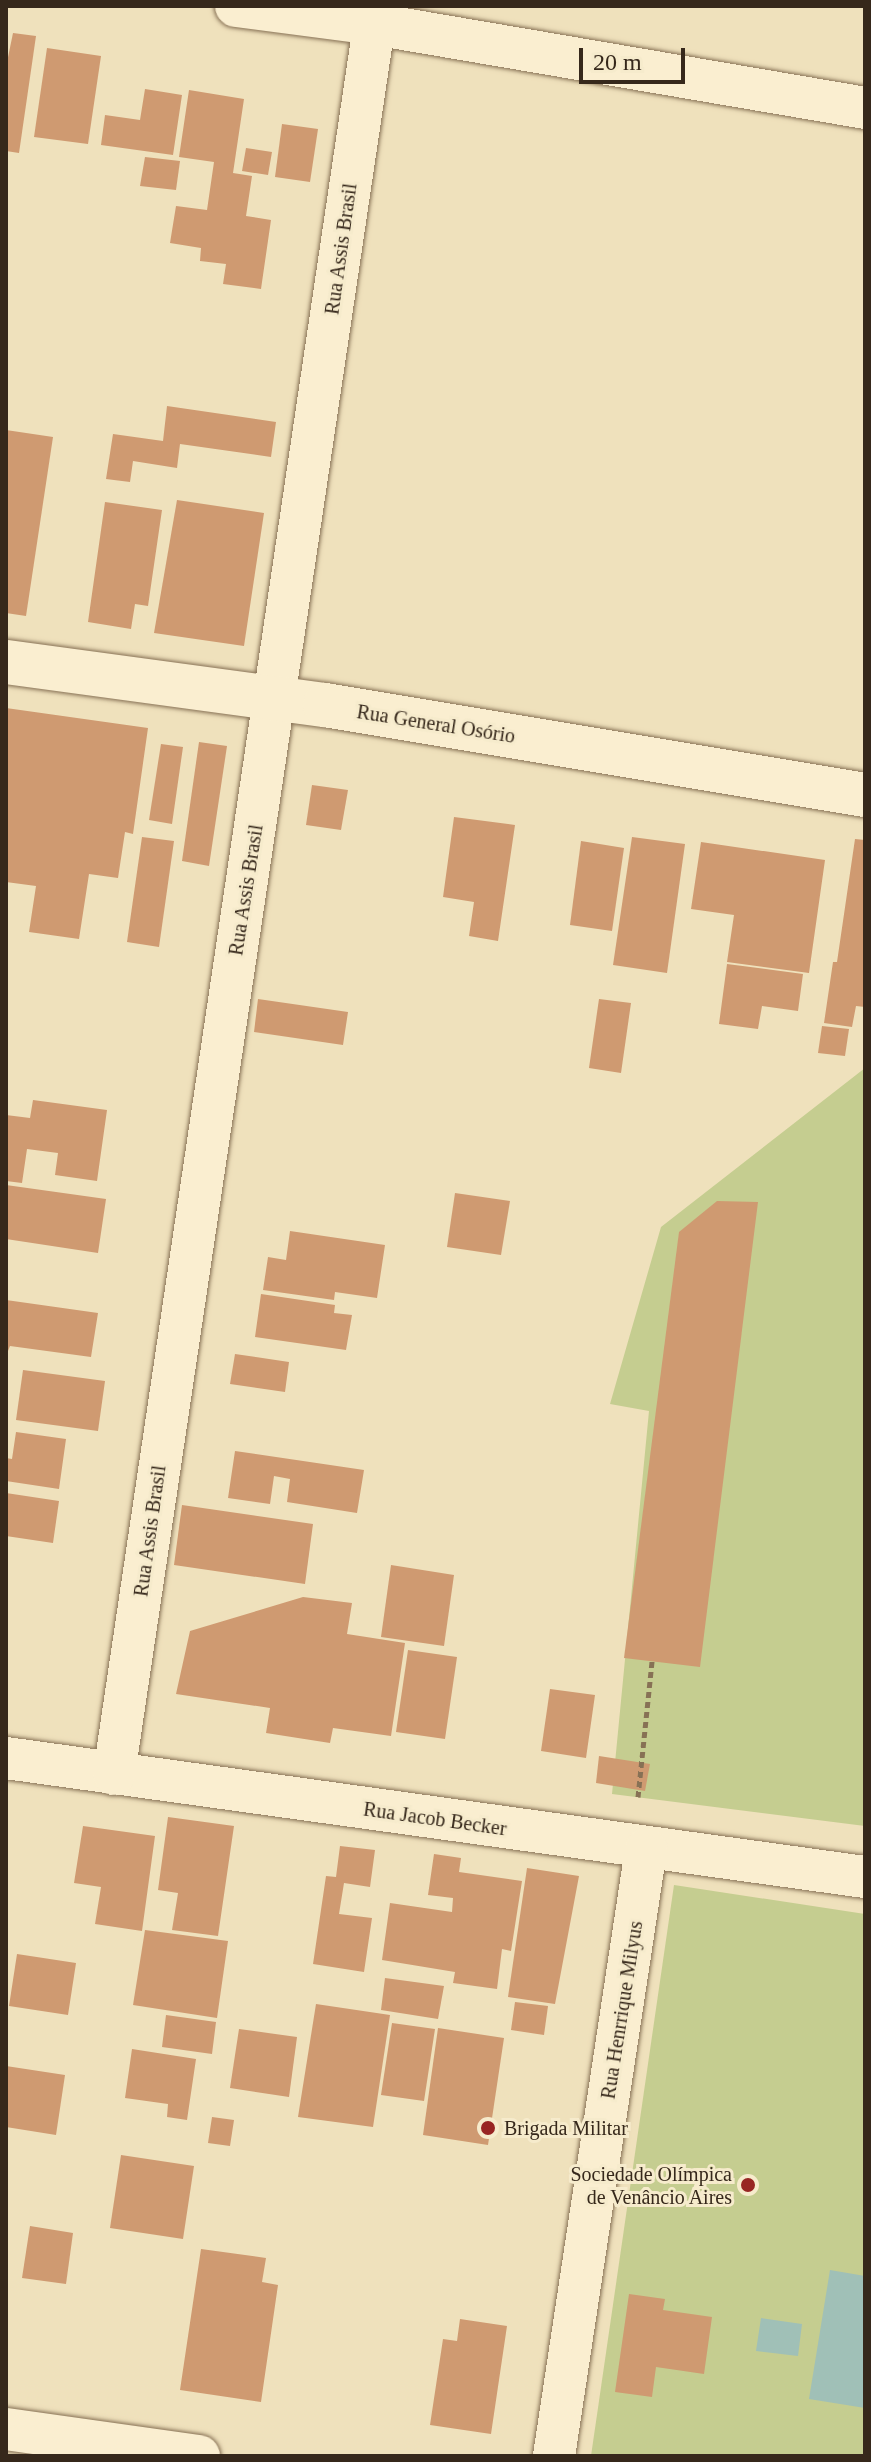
<!DOCTYPE html>
<meta charset="utf-8">
<style>
body{margin:0}
#map{position:relative;width:871px;height:2462px;overflow:hidden;background:#efe1bc;font-family:"Times New Roman",serif}
div>[style]{position:absolute}
.green>*{inset:0;background:#c5cd90}
.water>*{inset:0;background:#a0c0b7}
.building>*{inset:0;background:#cf9a71}
.path>*{height:5px;margin-top:-2.5px;transform-origin:0;background:repeating-linear-gradient(90deg,#877155 0 6px,transparent 0 10px)}
.roads{filter:drop-shadow(0 0 2px #877155) drop-shadow(0 0 2px #877155)}
.minor>*{height:42px;margin:-21px;padding:0 21px;transform-origin:21px;border-radius:21px;background:#faeed0}
.secondary>*{height:44px;margin:-22px;padding:0 22px;transform-origin:22px;border-radius:22px;background:#faeed0}
.dots>*{width:22px;height:22px;translate:-50% -50%;box-sizing:border-box;border:4px solid #f6ebcc;border-radius:50%}
span{translate:-50% -50%;white-space:nowrap;text-align:center;line-height:1.15;-webkit-text-stroke:6px #f6ebcc;paint-order:stroke}
.street-label{font-size:20px;color:#36281b}
.poi-label{font-size:20px;color:#36281b}
.left{translate:0 -50%;text-align:left}
.right{translate:-100% -50%;text-align:right}
.frame{position:absolute;inset:0;border:8px solid #36281b;pointer-events:none}
.scale{position:absolute;left:579px;top:48px;width:106px;height:36px;box-sizing:border-box;border:4px solid #36281b;border-top:0;padding-left:10px;font-size:24px;line-height:28px;white-space:nowrap;color:#36281b;-webkit-text-stroke:6px #f6ebcc;paint-order:stroke}
</style>
<div id="map">
<div class="green">
<i style="clip-path:polygon(865px 1068px,865px 1826px,612px 1794px,649px 1411px,610px 1404px,661px 1227px)"></i>
<i style="clip-path:polygon(674px 1885px,865px 1914px,865px 2456px,591px 2456px)"></i>
</div>
<div class="water">
<i style="clip-path:polygon(830px 2270px,865px 2276px,865px 2408px,809px 2399px)"></i>
<i style="clip-path:polygon(761px 2318px,802px 2324px,798px 2356px,756px 2351px)"></i>
</div>
<div class="building">
<i style="clip-path:polygon(13px 33px,36px 36px,19px 153px,6px 151px,6px 67px)"></i>
<i style="clip-path:polygon(47px 48px,101px 56px,88px 144px,34px 137px)"></i>
<i style="clip-path:polygon(145px 89px,182px 95px,173px 155px,101px 145px,105px 115px,140px 120px)"></i>
<i style="clip-path:polygon(189px 90px,244px 99px,233px 173px,252px 176px,246px 216px,271px 220px,261px 289px,223px 284px,226px 264px,200px 261px,201px 248px,170px 243px,176px 206px,207px 210px,214px 162px,179px 157px)"></i>
<i style="clip-path:polygon(282px 124px,318px 129px,310px 182px,275px 177px)"></i>
<i style="clip-path:polygon(246px 148px,272px 152px,268px 175px,242px 171px)"></i>
<i style="clip-path:polygon(145px 157px,180px 161px,176px 190px,140px 186px)"></i>
<i style="clip-path:polygon(167px 406px,276px 422px,271px 457px,180px 444px,177px 468px,133px 461px,130px 482px,106px 479px,113px 434px,163px 441px)"></i>
<i style="clip-path:polygon(6px 430px,53px 437px,26px 616px,6px 613px)"></i>
<i style="clip-path:polygon(177px 500px,264px 513px,244px 646px,154px 633px)"></i>
<i style="clip-path:polygon(105px 502px,162px 510px,148px 606px,135px 604px,131px 629px,88px 622px)"></i>
<i style="clip-path:polygon(6px 708px,148px 728px,133px 834px,125px 832px,118px 878px,89px 874px,79px 939px,29px 932px,36px 886px,6px 882px)"></i>
<i style="clip-path:polygon(199px 742px,227px 746px,209px 866px,182px 861px)"></i>
<i style="clip-path:polygon(161px 744px,183px 747px,172px 824px,149px 820px)"></i>
<i style="clip-path:polygon(312px 785px,348px 790px,341px 830px,306px 825px)"></i>
<i style="clip-path:polygon(454px 817px,515px 825px,498px 941px,469px 936px,474px 902px,443px 897px)"></i>
<i style="clip-path:polygon(142px 837px,174px 841px,159px 947px,127px 942px)"></i>
<i style="clip-path:polygon(632px 837px,685px 844px,667px 973px,613px 965px)"></i>
<i style="clip-path:polygon(855px 839px,865px 840px,865px 1007px,856px 1006px,852px 1027px,824px 1023px,833px 962px,837px 962px)"></i>
<i style="clip-path:polygon(581px 841px,624px 848px,612px 931px,570px 925px)"></i>
<i style="clip-path:polygon(701px 842px,825px 860px,809px 973px,727px 962px,734px 915px,691px 909px)"></i>
<i style="clip-path:polygon(727px 964px,803px 974px,798px 1011px,762px 1006px,758px 1029px,719px 1024px)"></i>
<i style="clip-path:polygon(258px 999px,348px 1012px,343px 1045px,254px 1032px)"></i>
<i style="clip-path:polygon(599px 999px,631px 1003px,621px 1073px,589px 1068px)"></i>
<i style="clip-path:polygon(822px 1026px,849px 1029px,845px 1056px,818px 1053px)"></i>
<i style="clip-path:polygon(33px 1100px,107px 1110px,97px 1181px,55px 1175px,58px 1153px,27px 1149px,22px 1183px,6px 1181px,6px 1115px,30px 1118px)"></i>
<i style="clip-path:polygon(6px 1185px,106px 1199px,98px 1253px,6px 1239px)"></i>
<i style="clip-path:polygon(455px 1193px,510px 1201px,501px 1255px,447px 1247px)"></i>
<i style="clip-path:polygon(717px 1201px,758px 1202px,700px 1667px,624px 1658px,679px 1232px)"></i>
<i style="clip-path:polygon(290px 1231px,385px 1245px,377px 1298px,335px 1292px,334px 1300px,263px 1290px,268px 1257px,286px 1260px)"></i>
<i style="clip-path:polygon(261px 1294px,335px 1305px,334px 1313px,352px 1315px,346px 1350px,255px 1337px)"></i>
<i style="clip-path:polygon(6px 1300px,98px 1313px,91px 1357px,10px 1346px,6px 1356px)"></i>
<i style="clip-path:polygon(235px 1354px,289px 1362px,285px 1392px,230px 1384px)"></i>
<i style="clip-path:polygon(23px 1370px,105px 1381px,98px 1431px,16px 1420px)"></i>
<i style="clip-path:polygon(16px 1432px,66px 1439px,59px 1489px,6px 1481px,6px 1458px,12px 1459px)"></i>
<i style="clip-path:polygon(235px 1451px,364px 1470px,357px 1513px,287px 1502px,290px 1479px,274px 1476px,270px 1504px,228px 1498px)"></i>
<i style="clip-path:polygon(6px 1493px,59px 1501px,53px 1543px,6px 1536px)"></i>
<i style="clip-path:polygon(182px 1505px,313px 1524px,305px 1584px,174px 1565px)"></i>
<i style="clip-path:polygon(391px 1565px,454px 1575px,444px 1646px,381px 1637px)"></i>
<i style="clip-path:polygon(303px 1597px,352px 1603px,347px 1634px,405px 1643px,391px 1736px,333px 1728px,330px 1743px,266px 1733px,270px 1708px,176px 1694px,190px 1631px)"></i>
<i style="clip-path:polygon(408px 1650px,457px 1657px,445px 1739px,396px 1732px)"></i>
<i style="clip-path:polygon(550px 1689px,595px 1695px,586px 1758px,541px 1751px)"></i>
<i style="clip-path:polygon(599px 1756px,650px 1764px,645px 1791px,596px 1783px)"></i>
<i style="clip-path:polygon(168px 1817px,234px 1826px,218px 1936px,172px 1930px,178px 1893px,158px 1890px)"></i>
<i style="clip-path:polygon(83px 1826px,155px 1836px,142px 1931px,95px 1924px,101px 1887px,74px 1883px)"></i>
<i style="clip-path:polygon(340px 1846px,375px 1850px,370px 1887px,344px 1883px,339px 1914px,372px 1918px,364px 1972px,313px 1964px,326px 1876px,336px 1877px)"></i>
<i style="clip-path:polygon(434px 1854px,461px 1858px,459px 1872px,522px 1881px,511px 1951px,502px 1949px,497px 1989px,453px 1983px,455px 1972px,382px 1960px,390px 1903px,452px 1912px,453px 1898px,428px 1895px)"></i>
<i style="clip-path:polygon(527px 1868px,579px 1876px,555px 2004px,508px 1997px)"></i>
<i style="clip-path:polygon(145px 1930px,228px 1941px,217px 2018px,133px 2005px)"></i>
<i style="clip-path:polygon(17px 1954px,76px 1963px,68px 2015px,9px 2006px)"></i>
<i style="clip-path:polygon(385px 1978px,444px 1986px,438px 2019px,381px 2010px)"></i>
<i style="clip-path:polygon(515px 2002px,548px 2006px,544px 2035px,511px 2030px)"></i>
<i style="clip-path:polygon(316px 2004px,390px 2015px,373px 2127px,298px 2117px)"></i>
<i style="clip-path:polygon(166px 2015px,216px 2022px,212px 2054px,162px 2047px)"></i>
<i style="clip-path:polygon(392px 2023px,435px 2029px,424px 2101px,381px 2095px)"></i>
<i style="clip-path:polygon(438px 2028px,504px 2038px,488px 2145px,423px 2135px)"></i>
<i style="clip-path:polygon(239px 2029px,297px 2037px,289px 2097px,230px 2088px)"></i>
<i style="clip-path:polygon(132px 2049px,196px 2059px,187px 2120px,167px 2117px,168px 2104px,125px 2098px)"></i>
<i style="clip-path:polygon(6px 2066px,65px 2075px,56px 2135px,6px 2127px)"></i>
<i style="clip-path:polygon(212px 2117px,234px 2120px,230px 2146px,208px 2143px)"></i>
<i style="clip-path:polygon(121px 2155px,194px 2166px,183px 2239px,110px 2228px)"></i>
<i style="clip-path:polygon(30px 2226px,73px 2233px,66px 2284px,22px 2278px)"></i>
<i style="clip-path:polygon(201px 2249px,266px 2258px,262px 2282px,278px 2285px,261px 2402px,180px 2390px)"></i>
<i style="clip-path:polygon(629px 2294px,665px 2299px,663px 2310px,712px 2317px,704px 2374px,656px 2367px,652px 2397px,615px 2392px)"></i>
<i style="clip-path:polygon(460px 2319px,507px 2326px,491px 2434px,430px 2425px,443px 2339px,457px 2341px)"></i>
</div>
<div class="path">
<i style="left:638px;top:1797px;width:137px;rotate:-84.1deg"></i>
</div>
<div class="roads">
<div class="minor">
<i style="left:236px;top:6px;width:139px;rotate:7.4deg"></i>
<i style="left:374px;top:24px;width:498px;rotate:9.7deg"></i>
<i style="left:6px;top:1758px;width:867px;rotate:7.89deg"></i>
<i style="left:114px;top:1774px;width:1787px;rotate:-81.54deg"></i>
<i style="left:6px;top:2429px;width:195px;rotate:8deg"></i>
<i style="left:554px;top:2456px;width:614px;rotate:-81.38deg"></i>
</div>
<div class="secondary">
<i style="left:6px;top:662px;width:322px;rotate:7.7deg"></i>
<i style="left:325px;top:705px;width:547px;rotate:9.46deg"></i>
</div>
</div>
<div class="dots">
<i style="left:488px;top:2128px;background:#982523"></i>
<i style="left:748px;top:2185px;background:#982523"></i>
</div>
<div class="street-label">
<span style="left:341px;top:249px;rotate:-82deg">Rua Assis Brasil</span>
<span style="left:436px;top:724px;rotate:9deg">Rua General Osório</span>
<span style="left:246px;top:890px;rotate:-81deg">Rua Assis Brasil</span>
<span style="left:150px;top:1531px;rotate:-82deg">Rua Assis Brasil</span>
<span style="left:435px;top:1819px;rotate:8deg">Rua Jacob Becker</span>
<span style="left:622px;top:2010px;rotate:-81deg">Rua Henrrique Milyus</span>
</div>
<div class="poi-label">
<span class="left" style="left:504px;top:2128px">Brigada Militar</span>
<span class="right" style="left:732px;top:2186px">Sociedade Olímpica<br>de Venâncio Aires</span>
</div>
<div class="frame"></div>
<div class="scale">20 m</div>
</div>
